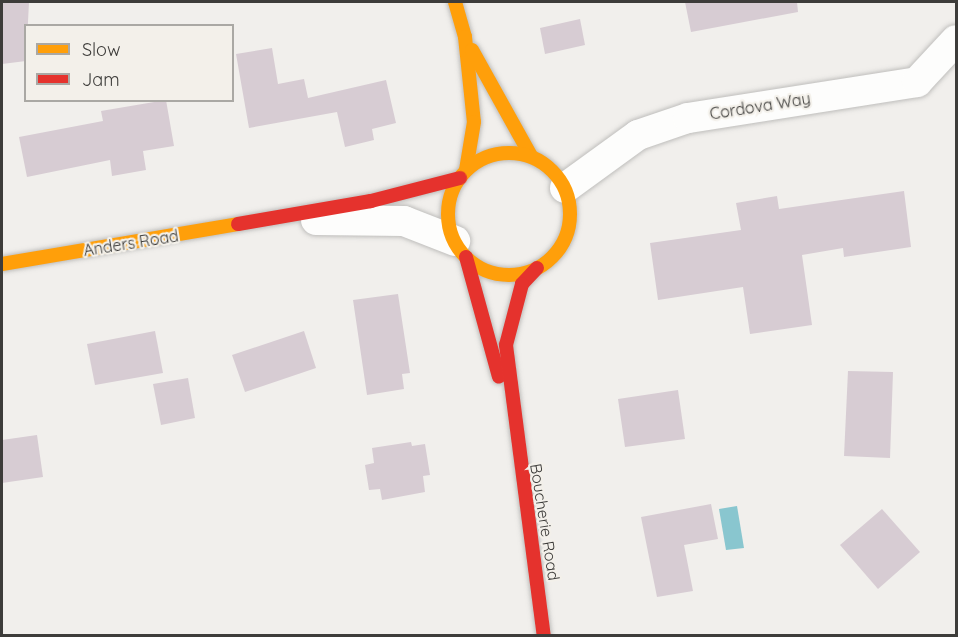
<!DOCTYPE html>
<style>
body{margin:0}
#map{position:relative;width:958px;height:637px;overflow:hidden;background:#f1efec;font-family:Quicksand,sans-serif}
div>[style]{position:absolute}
.water>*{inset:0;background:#89c6cf}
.building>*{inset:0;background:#d7ccd3}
.roads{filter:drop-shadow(0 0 2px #bfbebc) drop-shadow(0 0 2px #bfbebc)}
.street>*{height:30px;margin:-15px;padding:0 15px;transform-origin:15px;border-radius:15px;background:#fdfdfc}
.slow>*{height:14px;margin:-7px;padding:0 7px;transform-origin:7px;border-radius:7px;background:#ff9f0a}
.slow>.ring{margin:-7px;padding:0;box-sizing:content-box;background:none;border:14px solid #ff9f0a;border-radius:50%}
.jam>*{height:14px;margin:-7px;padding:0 7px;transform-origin:7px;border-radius:7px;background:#e5322d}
span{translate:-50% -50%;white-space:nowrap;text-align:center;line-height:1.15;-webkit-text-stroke:4.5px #f3f0ea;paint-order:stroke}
.street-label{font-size:16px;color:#3d3c3a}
.frame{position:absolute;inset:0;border:3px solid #3d3c3a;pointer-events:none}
.legend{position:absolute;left:24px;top:24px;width:210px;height:78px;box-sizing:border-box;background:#f3f0ea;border:2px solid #aaa8a4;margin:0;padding:8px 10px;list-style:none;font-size:18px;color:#3d3c3a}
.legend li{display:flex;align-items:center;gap:12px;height:30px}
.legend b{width:30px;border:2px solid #aaa8a4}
</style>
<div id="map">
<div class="water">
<i style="clip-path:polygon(737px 506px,744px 548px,726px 550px,719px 509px)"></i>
</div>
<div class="building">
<i style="clip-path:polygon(2px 2px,29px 2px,26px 61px,2px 64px)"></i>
<i style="clip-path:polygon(685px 2px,797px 2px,798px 12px,691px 32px)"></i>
<i style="clip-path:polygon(580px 19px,585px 45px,545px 54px,540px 28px)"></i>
<i style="clip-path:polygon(272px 48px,278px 84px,304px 79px,308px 98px,386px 80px,396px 123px,372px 129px,374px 140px,345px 147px,337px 112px,249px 128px,236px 54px)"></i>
<i style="clip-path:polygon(166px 100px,174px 146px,143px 151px,146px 170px,112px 176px,110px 160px,27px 177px,19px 137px,103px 121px,101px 111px)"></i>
<i style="clip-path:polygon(904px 191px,911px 247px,844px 257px,843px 248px,802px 255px,812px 325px,750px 334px,743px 287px,658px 300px,650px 243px,741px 230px,736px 203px,777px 196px,779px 209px)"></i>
<i style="clip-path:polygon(398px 294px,410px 373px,402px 374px,404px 389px,367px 395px,353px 300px)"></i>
<i style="clip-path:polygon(155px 331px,163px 373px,95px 385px,87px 344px)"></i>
<i style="clip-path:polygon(304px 331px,316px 368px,245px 392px,232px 355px)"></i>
<i style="clip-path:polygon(848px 371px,893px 372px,890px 458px,844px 456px)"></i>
<i style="clip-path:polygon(188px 378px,195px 418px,161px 425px,153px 384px)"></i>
<i style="clip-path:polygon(678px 390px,685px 439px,625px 447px,618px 399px)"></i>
<i style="clip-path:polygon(37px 435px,43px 477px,2px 483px,2px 440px)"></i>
<i style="clip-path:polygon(411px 442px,412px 446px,425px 444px,430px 475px,423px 476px,425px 492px,382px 500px,380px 489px,369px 490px,365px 465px,374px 463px,372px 448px)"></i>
<i style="clip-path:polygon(711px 504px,718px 539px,684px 545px,693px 591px,657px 597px,641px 517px)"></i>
<i style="clip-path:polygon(882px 509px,920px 552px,878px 589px,840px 545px)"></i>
</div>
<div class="roads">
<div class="street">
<i style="left:565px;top:188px;width:90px;rotate:-36deg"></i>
<i style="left:638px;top:135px;width:53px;rotate:-18.8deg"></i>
<i style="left:688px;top:118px;width:232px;rotate:-8.9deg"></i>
<i style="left:917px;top:82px;width:57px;rotate:-47.1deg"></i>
<i style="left:316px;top:220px;width:88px;rotate:0.7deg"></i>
<i style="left:404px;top:221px;width:55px;rotate:21.4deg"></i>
</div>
<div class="slow">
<i style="left:455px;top:2px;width:36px;rotate:74deg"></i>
<i style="left:465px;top:37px;width:85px;rotate:84deg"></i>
<i style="left:474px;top:122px;width:49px;rotate:99.5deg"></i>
<i style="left:472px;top:50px;width:121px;rotate:60.9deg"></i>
<i class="ring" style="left:448px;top:153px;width:108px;height:108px"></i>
<i style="left:2px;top:264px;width:239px;rotate:-9.6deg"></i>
</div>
<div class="jam">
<i style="left:238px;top:224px;width:135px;rotate:-9.8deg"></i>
<i style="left:371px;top:201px;width:92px;rotate:-14.5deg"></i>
<i style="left:466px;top:257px;width:124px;rotate:74.6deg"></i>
<i style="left:537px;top:268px;width:22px;rotate:133deg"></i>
<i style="left:522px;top:284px;width:63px;rotate:104.7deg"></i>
<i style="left:506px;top:345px;width:293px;rotate:82.6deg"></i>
</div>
</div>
<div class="street-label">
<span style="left:760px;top:106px;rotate:-9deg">Cordova Way</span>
<span style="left:131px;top:243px;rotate:-9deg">Anders Road</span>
<span style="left:545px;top:522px;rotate:81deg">Boucherie Road</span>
</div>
<div class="frame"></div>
<ul class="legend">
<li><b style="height:8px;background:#ff9f0a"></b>Slow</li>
<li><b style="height:8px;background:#e5322d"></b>Jam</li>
</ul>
</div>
